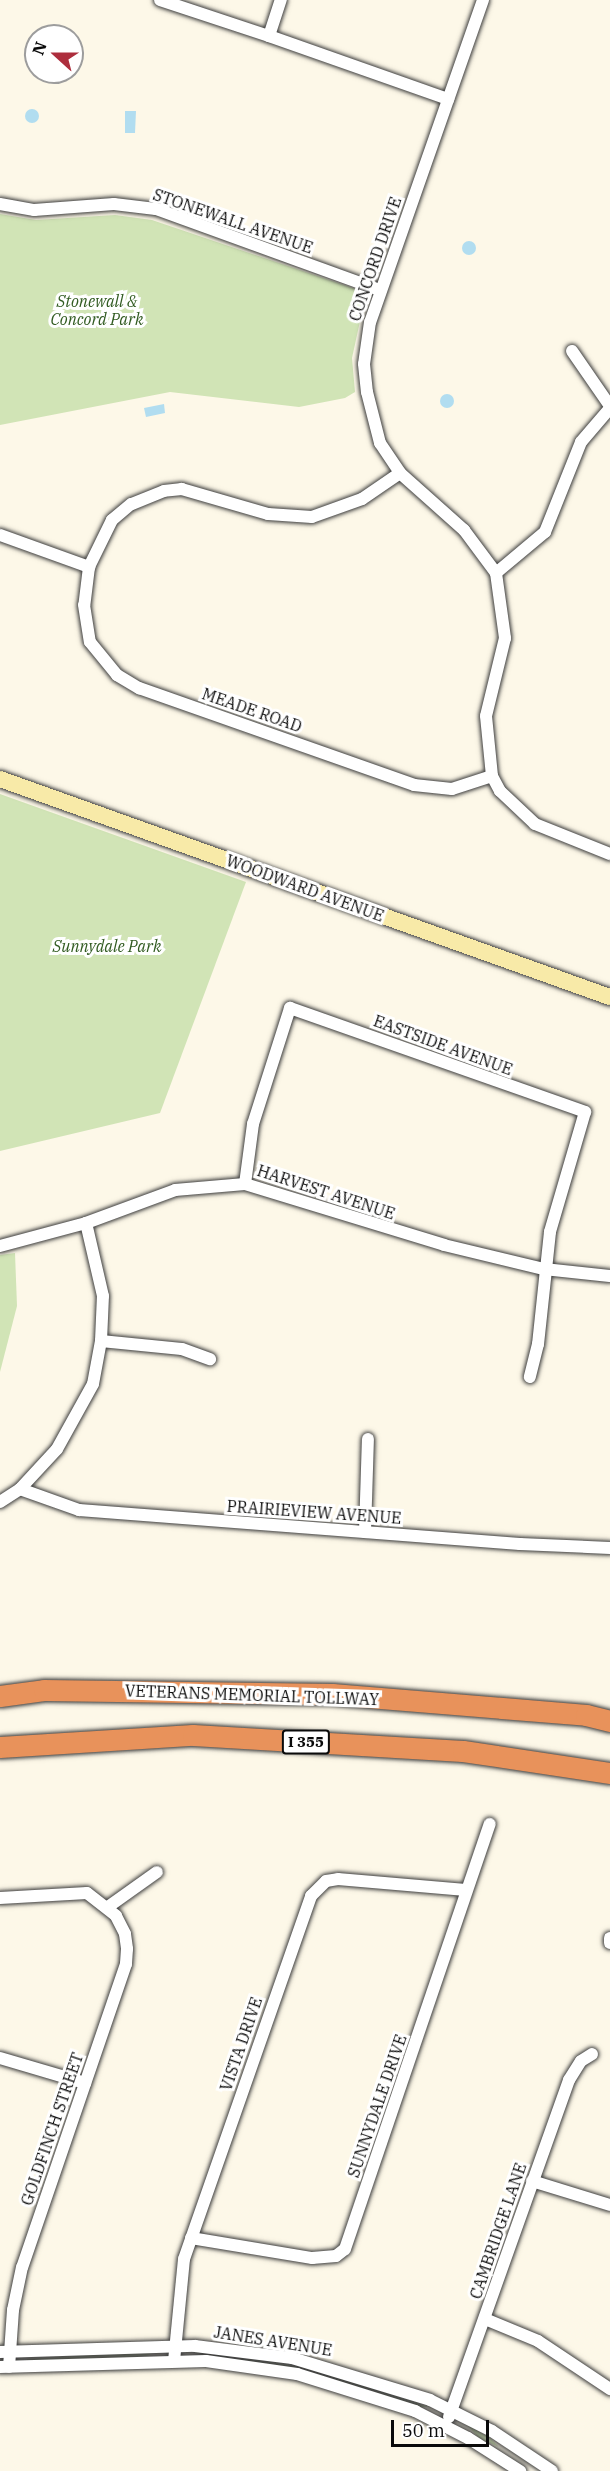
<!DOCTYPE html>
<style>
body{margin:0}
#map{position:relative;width:610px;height:2471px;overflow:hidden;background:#fdf8e8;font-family:"IBM Plex Serif",serif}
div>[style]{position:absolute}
.green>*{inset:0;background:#d1e4b6}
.water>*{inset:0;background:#b1ddf0}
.round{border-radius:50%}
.roads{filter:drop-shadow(0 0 2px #3d3d3d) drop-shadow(0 0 2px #3d3d3d)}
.street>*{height:12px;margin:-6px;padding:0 6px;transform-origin:6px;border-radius:6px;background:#fff}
.secondary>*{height:16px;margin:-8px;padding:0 8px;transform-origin:8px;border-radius:8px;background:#f8eaa8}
.highway>*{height:21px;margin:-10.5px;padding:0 10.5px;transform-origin:10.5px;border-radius:10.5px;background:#e8925b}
span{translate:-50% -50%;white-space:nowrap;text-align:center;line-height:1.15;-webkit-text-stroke:6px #fff;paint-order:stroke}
.shield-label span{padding:2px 4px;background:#fff;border:2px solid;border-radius:4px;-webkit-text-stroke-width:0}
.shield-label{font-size:15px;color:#0a0a0a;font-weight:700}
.street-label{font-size:16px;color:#0a0a0a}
.park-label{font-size:16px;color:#315b21;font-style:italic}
.north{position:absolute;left:24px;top:24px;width:60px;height:60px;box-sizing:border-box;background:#fff;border:2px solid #9d9d9d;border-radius:50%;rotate:291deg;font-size:16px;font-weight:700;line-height:24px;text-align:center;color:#0a0a0a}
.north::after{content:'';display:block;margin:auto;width:21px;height:27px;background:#ad2e3d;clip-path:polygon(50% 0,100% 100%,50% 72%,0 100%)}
.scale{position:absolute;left:391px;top:2420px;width:98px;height:27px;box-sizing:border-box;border:3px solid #0a0a0a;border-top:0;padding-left:8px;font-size:18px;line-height:21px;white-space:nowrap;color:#0a0a0a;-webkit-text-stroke:4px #fff;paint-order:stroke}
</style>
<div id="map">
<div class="green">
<i style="clip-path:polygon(0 214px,36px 220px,115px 215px,152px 220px,356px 289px,362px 293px,364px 303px,352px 358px,355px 392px,345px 398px,299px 407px,170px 392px,0 425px)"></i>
<i style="clip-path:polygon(0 794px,246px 882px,160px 1113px,0 1151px)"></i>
<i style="clip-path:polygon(15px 1253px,17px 1306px,0 1372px,0 1255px)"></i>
<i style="clip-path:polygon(158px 2351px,146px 2356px,27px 2362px,27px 2359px)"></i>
<i style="clip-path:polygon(196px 2352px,305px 2367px,429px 2407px,420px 2407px,300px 2370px,207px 2357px)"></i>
<i style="clip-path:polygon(466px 2424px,490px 2438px,499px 2447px,479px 2438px)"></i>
</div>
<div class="water">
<i class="round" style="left:25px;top:109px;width:14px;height:14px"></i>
<i style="clip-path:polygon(125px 111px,136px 111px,135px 133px,125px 133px)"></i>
<i class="round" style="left:462px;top:241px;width:14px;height:14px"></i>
<i class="round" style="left:440px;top:394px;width:14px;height:14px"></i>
<i style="clip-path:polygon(164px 404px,165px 413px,146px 417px,144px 408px)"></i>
</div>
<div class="roads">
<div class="street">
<i style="left:160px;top:0;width:115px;rotate:18.3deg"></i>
<i style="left:269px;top:36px;width:38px;rotate:-72deg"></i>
<i style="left:483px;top:0;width:341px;rotate:109.3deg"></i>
<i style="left:370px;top:322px;width:42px;rotate:98.1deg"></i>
<i style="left:364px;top:364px;width:28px;rotate:84deg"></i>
<i style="left:367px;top:392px;width:53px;rotate:75.7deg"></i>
<i style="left:380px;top:443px;width:36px;rotate:56deg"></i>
<i style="left:400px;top:473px;width:86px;rotate:41.7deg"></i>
<i style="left:464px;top:530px;width:54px;rotate:53.3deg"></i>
<i style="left:496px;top:573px;width:66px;rotate:82.1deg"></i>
<i style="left:505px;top:638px;width:80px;rotate:103.7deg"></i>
<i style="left:486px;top:716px;width:60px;rotate:84.3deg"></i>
<i style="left:492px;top:776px;width:17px;rotate:62deg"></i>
<i style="left:500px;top:791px;width:48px;rotate:43.3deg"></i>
<i style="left:535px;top:824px;width:81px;rotate:21.8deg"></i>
<i style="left:269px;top:36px;width:190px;rotate:19.4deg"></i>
<i style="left:0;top:204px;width:35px;rotate:10deg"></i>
<i style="left:34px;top:210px;width:80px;rotate:-4.3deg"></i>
<i style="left:114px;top:204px;width:42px;rotate:6.8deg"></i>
<i style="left:156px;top:209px;width:238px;rotate:19.9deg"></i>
<i style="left:572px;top:351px;width:67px;rotate:55.4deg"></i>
<i style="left:400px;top:473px;width:46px;rotate:145.6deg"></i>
<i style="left:362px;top:499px;width:53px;rotate:160.2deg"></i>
<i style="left:312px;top:517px;width:44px;rotate:-176.1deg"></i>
<i style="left:268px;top:514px;width:90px;rotate:-163.8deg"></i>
<i style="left:182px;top:489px;width:18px;rotate:174deg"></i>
<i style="left:164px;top:491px;width:35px;rotate:158deg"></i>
<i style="left:131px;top:504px;width:25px;rotate:140deg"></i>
<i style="left:112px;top:520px;width:52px;rotate:116.1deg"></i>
<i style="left:89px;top:567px;width:38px;rotate:97deg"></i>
<i style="left:84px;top:605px;width:37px;rotate:81deg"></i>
<i style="left:90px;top:642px;width:43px;rotate:50.7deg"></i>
<i style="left:117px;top:675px;width:26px;rotate:31deg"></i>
<i style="left:139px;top:688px;width:292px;rotate:19.4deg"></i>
<i style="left:414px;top:785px;width:38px;rotate:6deg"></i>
<i style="left:452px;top:789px;width:42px;rotate:-18deg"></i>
<i style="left:0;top:535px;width:95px;rotate:19.8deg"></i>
<i style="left:496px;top:573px;width:64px;rotate:-39.9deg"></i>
<i style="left:545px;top:532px;width:97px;rotate:-68.2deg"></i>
<i style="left:581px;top:442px;width:45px;rotate:-49.5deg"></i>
<i style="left:245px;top:1184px;width:61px;rotate:-82.4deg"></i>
<i style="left:253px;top:1124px;width:122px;rotate:-72.3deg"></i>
<i style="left:290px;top:1008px;width:313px;rotate:19.4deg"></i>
<i style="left:585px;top:1112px;width:125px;rotate:106.3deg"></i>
<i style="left:550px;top:1232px;width:113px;rotate:96.1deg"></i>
<i style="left:538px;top:1344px;width:34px;rotate:104deg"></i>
<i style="left:0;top:1246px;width:89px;rotate:-15deg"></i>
<i style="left:86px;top:1223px;width:95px;rotate:-20.3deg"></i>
<i style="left:175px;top:1190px;width:70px;rotate:-4.9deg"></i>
<i style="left:245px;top:1184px;width:208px;rotate:17deg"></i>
<i style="left:444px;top:1245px;width:103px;rotate:13.5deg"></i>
<i style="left:544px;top:1269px;width:66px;rotate:6.1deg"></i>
<i style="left:101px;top:1341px;width:81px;rotate:5.6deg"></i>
<i style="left:182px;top:1349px;width:30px;rotate:20deg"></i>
<i style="left:20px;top:1489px;width:63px;rotate:19.6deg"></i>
<i style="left:79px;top:1510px;width:442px;rotate:4.4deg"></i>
<i style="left:520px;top:1544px;width:90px;rotate:2.5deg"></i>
<i style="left:0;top:1502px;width:24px;rotate:-33deg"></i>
<i style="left:20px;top:1489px;width:54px;rotate:-47.2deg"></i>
<i style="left:57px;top:1449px;width:74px;rotate:-61deg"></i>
<i style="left:93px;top:1384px;width:44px;rotate:-79.5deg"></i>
<i style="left:101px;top:1341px;width:45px;rotate:-87.5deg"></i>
<i style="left:103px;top:1296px;width:75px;rotate:-103.1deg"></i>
<i style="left:365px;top:1532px;width:93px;rotate:-88.2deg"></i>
<i style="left:0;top:1898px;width:87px;rotate:-3.3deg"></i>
<i style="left:87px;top:1893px;width:37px;rotate:38deg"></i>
<i style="left:116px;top:1916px;width:20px;rotate:63deg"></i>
<i style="left:125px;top:1934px;width:15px;rotate:82deg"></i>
<i style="left:127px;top:1949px;width:15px;rotate:94deg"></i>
<i style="left:126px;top:1964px;width:320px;rotate:108.9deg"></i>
<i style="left:22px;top:2267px;width:44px;rotate:101.8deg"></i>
<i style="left:13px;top:2310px;width:57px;rotate:94deg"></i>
<i style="left:108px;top:1907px;width:60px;rotate:-35.5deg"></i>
<i style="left:610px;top:1938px;width:5px;rotate:90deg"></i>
<i style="left:0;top:2058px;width:89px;rotate:16.4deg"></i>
<i style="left:532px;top:2181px;width:82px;rotate:17.1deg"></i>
<i style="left:191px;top:2238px;width:123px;rotate:9.4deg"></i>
<i style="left:312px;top:2258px;width:24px;rotate:-5deg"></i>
<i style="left:336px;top:2256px;width:11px;rotate:-38deg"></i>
<i style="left:345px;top:2249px;width:449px;rotate:-71.2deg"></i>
<i style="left:485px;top:2319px;width:57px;rotate:22.5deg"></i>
<i style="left:538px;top:2341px;width:87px;rotate:33.7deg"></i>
<i style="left:0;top:2352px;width:195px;rotate:-1.8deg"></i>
<i style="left:195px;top:2346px;width:98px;rotate:7.1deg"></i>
<i style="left:292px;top:2358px;width:144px;rotate:16.9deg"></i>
<i style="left:430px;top:2400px;width:69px;rotate:26.6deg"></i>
<i style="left:492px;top:2431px;width:72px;rotate:33.7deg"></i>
<i style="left:174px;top:2361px;width:102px;rotate:-84.4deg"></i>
<i style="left:184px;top:2259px;width:385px;rotate:-70.7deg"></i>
<i style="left:311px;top:1896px;width:21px;rotate:-45deg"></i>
<i style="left:326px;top:1881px;width:12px;rotate:-9deg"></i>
<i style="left:338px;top:1879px;width:128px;rotate:4.9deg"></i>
<i style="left:0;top:2367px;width:206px;rotate:-1.7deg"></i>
<i style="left:206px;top:2361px;width:92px;rotate:8.1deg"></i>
<i style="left:297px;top:2374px;width:124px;rotate:17.4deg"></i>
<i style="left:415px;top:2411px;width:59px;rotate:27deg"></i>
<i style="left:468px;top:2438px;width:62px;rotate:32.4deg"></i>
<i style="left:449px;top:2417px;width:358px;rotate:-70.4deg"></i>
<i style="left:569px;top:2080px;width:22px;rotate:-58deg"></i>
<i style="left:581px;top:2061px;width:13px;rotate:-32deg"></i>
</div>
<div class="secondary">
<i style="left:0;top:779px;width:648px;rotate:19.67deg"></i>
</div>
<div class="highway">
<i style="left:0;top:1696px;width:44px;rotate:-7.8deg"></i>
<i style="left:44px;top:1690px;width:288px;rotate:0.8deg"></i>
<i style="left:332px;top:1694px;width:255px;rotate:4.7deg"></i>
<i style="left:586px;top:1715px;width:25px;rotate:14deg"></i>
<i style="left:0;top:1747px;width:193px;rotate:-3.6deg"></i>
<i style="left:193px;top:1735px;width:270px;rotate:3.4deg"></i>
<i style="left:463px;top:1751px;width:149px;rotate:8.5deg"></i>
</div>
</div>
<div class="shield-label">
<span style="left:306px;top:1742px">I 355</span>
</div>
<div class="street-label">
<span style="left:233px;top:221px;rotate:19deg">STONEWALL AVENUE</span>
<span style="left:375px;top:259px;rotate:-71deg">CONCORD DRIVE</span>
<span style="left:252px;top:710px;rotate:19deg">MEADE ROAD</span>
<span style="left:305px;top:888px;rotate:20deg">WOODWARD AVENUE</span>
<span style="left:443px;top:1045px;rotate:20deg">EASTSIDE AVENUE</span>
<span style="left:326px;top:1192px;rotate:18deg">HARVEST AVENUE</span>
<span style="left:314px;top:1512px;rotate:4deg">PRAIRIEVIEW AVENUE</span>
<span style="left:252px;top:1695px;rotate:2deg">VETERANS MEMORIAL TOLLWAY</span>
<span style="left:241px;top:2044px;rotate:-71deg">VISTA DRIVE</span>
<span style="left:377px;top:2106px;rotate:-71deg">SUNNYDALE DRIVE</span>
<span style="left:52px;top:2129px;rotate:-71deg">GOLDFINCH STREET</span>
<span style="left:498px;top:2231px;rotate:-71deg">CAMBRIDGE LANE</span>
<span style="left:273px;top:2341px;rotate:9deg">JANES AVENUE</span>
</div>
<div class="park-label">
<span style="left:97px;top:310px">Stonewall &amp;<br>Concord Park</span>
<span style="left:107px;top:946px">Sunnydale Park</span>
</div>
<div class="north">N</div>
<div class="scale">50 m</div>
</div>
